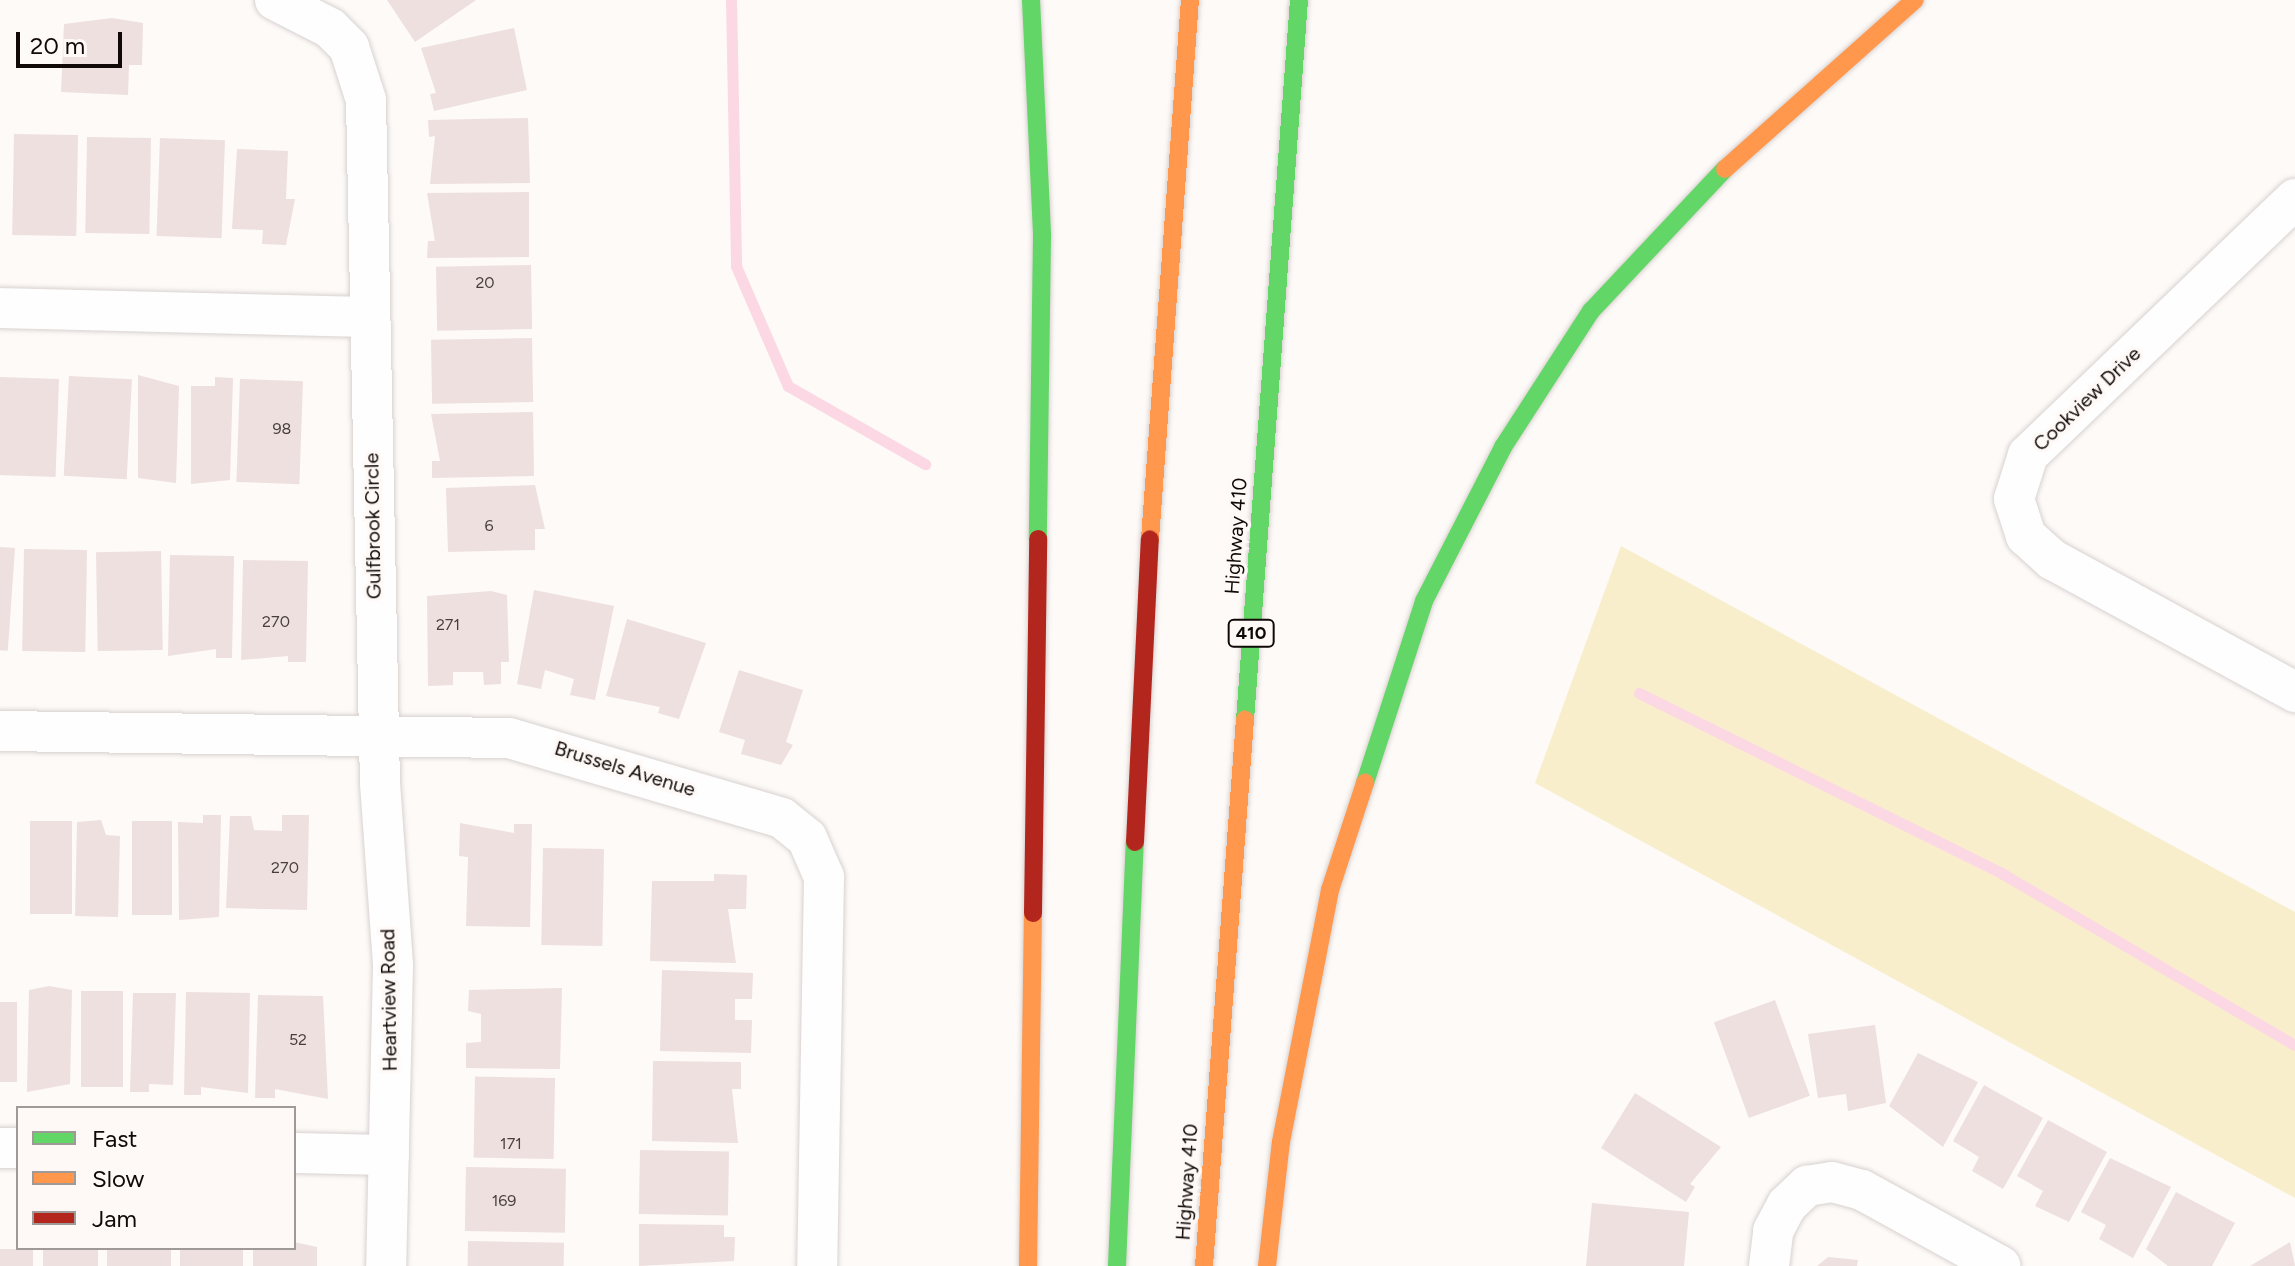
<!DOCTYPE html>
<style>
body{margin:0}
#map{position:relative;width:2295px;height:1266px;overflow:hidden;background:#fdfaf8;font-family:Figtree,sans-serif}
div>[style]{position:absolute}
.green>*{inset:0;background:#f9eecc}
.stream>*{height:11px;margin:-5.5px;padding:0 5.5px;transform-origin:5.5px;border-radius:5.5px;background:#fbd8e3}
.building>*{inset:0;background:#eee0de;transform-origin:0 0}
.roads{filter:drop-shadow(0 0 2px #d8d2cf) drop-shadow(0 0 2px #d8d2cf)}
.street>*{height:40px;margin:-20px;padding:0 20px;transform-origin:20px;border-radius:20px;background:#fffefe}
.fast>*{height:18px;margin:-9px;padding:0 9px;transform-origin:9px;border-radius:9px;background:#63d668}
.slow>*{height:18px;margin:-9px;padding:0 9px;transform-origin:9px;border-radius:9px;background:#ff974d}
.jam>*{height:18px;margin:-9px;padding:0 9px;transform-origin:9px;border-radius:9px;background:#b3261e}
span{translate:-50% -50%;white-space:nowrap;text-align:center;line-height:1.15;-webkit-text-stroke:7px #fef9f7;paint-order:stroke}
.number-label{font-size:16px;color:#483f3d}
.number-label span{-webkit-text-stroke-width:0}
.shield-label span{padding:2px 6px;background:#fef9f7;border:2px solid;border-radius:6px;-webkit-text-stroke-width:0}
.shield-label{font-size:18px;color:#100907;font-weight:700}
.street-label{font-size:20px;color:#100907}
.legend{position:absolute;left:16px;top:1106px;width:280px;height:144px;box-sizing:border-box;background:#fef9f7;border:2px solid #9f9997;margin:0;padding:10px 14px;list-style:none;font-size:24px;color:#100907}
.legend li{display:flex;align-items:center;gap:16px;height:40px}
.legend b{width:40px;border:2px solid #9f9997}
.scale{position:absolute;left:16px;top:32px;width:106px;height:36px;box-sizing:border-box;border:4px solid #100907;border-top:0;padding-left:10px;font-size:24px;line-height:28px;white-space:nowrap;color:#100907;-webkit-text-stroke:6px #fef9f7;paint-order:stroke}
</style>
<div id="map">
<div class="green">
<div style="clip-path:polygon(1621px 546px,2295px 912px,2295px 1198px,1535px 783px)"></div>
</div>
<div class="stream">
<div style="left:731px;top:0;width:266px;rotate:88.9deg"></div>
<div style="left:736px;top:266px;width:131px;rotate:66.6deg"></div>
<div style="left:788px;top:386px;width:158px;rotate:29.7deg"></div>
<div style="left:1639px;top:693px;width:407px;rotate:26.4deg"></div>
<div style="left:2003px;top:874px;width:338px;rotate:30.4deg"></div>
</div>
<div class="building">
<div style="clip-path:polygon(387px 0,476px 0,415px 42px)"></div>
<div style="clip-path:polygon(112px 18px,143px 23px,142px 65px,129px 65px,128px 95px,61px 92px,64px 24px)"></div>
<div style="clip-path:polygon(514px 28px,527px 90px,434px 111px,430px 94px,436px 93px,421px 48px)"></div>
<div style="clip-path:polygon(528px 118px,530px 183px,430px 184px,435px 136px,429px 137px,428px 120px)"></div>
<div style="left:14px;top:134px;width:64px;height:101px;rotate:1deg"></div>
<div style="left:87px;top:137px;width:64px;height:96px;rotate:1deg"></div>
<div style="left:160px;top:138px;width:65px;height:98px;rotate:2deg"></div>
<div style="clip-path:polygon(237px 149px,288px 151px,286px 199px,295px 199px,286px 245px,262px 244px,263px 230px,232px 229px)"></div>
<div style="clip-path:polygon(529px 192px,529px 257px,427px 258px,428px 241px,435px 241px,427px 193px)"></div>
<div style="left:531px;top:265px;width:64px;height:95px;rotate:89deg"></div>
<div style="left:532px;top:338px;width:64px;height:101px;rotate:89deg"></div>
<div style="clip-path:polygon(138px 375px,179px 386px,176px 483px,138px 478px)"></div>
<div style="left:69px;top:376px;width:63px;height:100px;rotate:3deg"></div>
<div style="left:0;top:377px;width:59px;height:98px;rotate:2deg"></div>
<div style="clip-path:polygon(215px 377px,233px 378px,230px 480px,191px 484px,191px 386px,215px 386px)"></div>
<div style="left:240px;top:379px;width:63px;height:103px;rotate:2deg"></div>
<div style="clip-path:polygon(533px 412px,534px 476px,432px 478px,432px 461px,440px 461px,431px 414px)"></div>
<div style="clip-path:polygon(535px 485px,545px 529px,535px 529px,535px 550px,448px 552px,446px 488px)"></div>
<div style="left:0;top:547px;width:15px;height:103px;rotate:4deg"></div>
<div style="left:24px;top:549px;width:63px;height:102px;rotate:1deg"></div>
<div style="left:161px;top:551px;width:99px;height:65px;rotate:89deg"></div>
<div style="clip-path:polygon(170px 555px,234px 556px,232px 658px,216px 658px,216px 649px,168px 656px)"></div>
<div style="clip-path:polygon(243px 560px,308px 561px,306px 662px,288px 662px,288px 656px,241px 660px)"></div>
<div style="clip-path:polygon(534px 590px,614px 606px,595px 700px,570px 695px,574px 679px,545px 670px,541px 689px,517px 684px)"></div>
<div style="clip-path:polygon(491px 591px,507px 595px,509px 662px,501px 662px,501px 684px,484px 685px,483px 672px,453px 672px,453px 685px,428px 686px,427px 596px)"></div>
<div style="clip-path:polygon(627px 619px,706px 643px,679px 719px,658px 713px,660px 707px,606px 696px)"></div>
<div style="clip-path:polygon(739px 670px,803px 690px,786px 742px,793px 745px,781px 765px,741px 754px,745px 740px,719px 732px)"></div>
<div style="clip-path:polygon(203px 815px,221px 815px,219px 917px,179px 920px,178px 822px,203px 823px)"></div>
<div style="clip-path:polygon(282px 815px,309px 815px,307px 910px,226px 908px,230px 816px,251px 816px,254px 830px,282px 831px)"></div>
<div style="left:30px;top:821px;width:42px;height:93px"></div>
<div style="left:132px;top:821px;width:40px;height:94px"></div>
<div style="clip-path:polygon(77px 822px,101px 820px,106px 835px,120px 836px,118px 917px,75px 916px)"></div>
<div style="clip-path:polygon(460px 823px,514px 833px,514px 824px,532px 824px,530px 927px,466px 926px,468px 857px,459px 856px)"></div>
<div style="left:604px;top:849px;width:97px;height:61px;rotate:91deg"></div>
<div style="clip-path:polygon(714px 874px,747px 875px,746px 909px,728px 909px,736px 963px,650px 961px,652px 881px,714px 881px)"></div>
<div style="clip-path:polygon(662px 970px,753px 973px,752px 999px,735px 999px,735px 1020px,752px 1020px,751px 1053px,660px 1051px)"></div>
<div style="clip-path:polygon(49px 986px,72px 990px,70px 1084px,27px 1092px,29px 990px)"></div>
<div style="clip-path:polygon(562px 988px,560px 1069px,466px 1068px,466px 1043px,481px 1042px,481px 1014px,468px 1011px,469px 990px)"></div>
<div style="left:81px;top:991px;width:42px;height:96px"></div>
<div style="clip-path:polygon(186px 992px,250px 993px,248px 1093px,201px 1087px,201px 1095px,184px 1095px)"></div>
<div style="clip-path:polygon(133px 993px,176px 993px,173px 1085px,149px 1084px,149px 1092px,130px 1092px)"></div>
<div style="clip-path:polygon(258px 995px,323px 996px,328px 1099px,275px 1089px,275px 1098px,255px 1098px)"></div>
<div style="left:1775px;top:1000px;width:102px;height:65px;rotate:70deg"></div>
<div style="left:0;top:1002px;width:17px;height:80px"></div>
<div style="clip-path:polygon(1875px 1025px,1886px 1103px,1848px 1111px,1846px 1094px,1818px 1098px,1808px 1034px)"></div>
<div style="clip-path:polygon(1918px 1053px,1978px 1082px,1943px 1147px,1889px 1106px)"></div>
<div style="clip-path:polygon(653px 1061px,741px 1062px,741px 1089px,732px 1089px,738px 1143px,652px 1141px)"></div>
<div style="left:555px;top:1078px;width:81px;height:80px;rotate:91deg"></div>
<div style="clip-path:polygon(1984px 1085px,2043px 1118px,2003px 1189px,1972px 1171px,1979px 1157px,1953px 1141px)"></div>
<div style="clip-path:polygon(1635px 1093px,1721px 1147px,1690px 1184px,1695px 1187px,1686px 1202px,1601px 1148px)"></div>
<div style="clip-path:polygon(2048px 1120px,2107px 1152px,2069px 1222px,2035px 1206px,2043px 1191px,2017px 1176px)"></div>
<div style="left:640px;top:1150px;width:89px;height:64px;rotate:1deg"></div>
<div style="clip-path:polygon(2110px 1158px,2171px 1187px,2133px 1258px,2099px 1239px,2106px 1225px,2081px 1212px)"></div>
<div style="left:466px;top:1167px;width:100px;height:64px;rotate:1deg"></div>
<div style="clip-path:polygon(2176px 1192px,2235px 1223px,2212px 1266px,2168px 1266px,2146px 1249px)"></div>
<div style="clip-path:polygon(1592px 1203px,1689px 1212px,1684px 1266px,1586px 1266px)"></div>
<div style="clip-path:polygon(639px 1224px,724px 1225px,724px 1237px,735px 1237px,734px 1261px,639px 1266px)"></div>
<div style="left:468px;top:1241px;width:96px;height:25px;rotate:1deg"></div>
<div style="clip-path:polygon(294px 1242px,317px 1247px,317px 1266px,253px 1266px,253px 1248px,294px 1248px)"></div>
<div style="clip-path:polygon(2290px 1242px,2295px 1266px,2250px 1266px)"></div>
<div style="left:43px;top:1248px;width:55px;height:18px"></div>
<div style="left:107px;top:1248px;width:64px;height:18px"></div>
<div style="left:180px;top:1248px;width:63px;height:18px"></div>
<div style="left:0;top:1249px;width:33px;height:17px"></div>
<div style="clip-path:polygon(1828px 1257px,1858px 1260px,1857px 1266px,1817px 1266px)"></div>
</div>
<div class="roads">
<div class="street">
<div style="left:275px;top:0;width:62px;rotate:27deg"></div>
<div style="left:330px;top:28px;width:27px;rotate:45deg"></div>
<div style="left:349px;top:47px;width:56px;rotate:72.2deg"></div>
<div style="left:366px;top:100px;width:683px;rotate:88.83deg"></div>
<div style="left:380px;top:783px;width:183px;rotate:85.9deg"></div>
<div style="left:393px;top:966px;width:300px;rotate:91.3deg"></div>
<div style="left:2295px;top:199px;width:370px;rotate:136.2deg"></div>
<div style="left:2028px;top:455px;width:46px;rotate:107.7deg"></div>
<div style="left:2014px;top:499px;width:39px;rotate:72deg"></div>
<div style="left:2026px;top:536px;width:36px;rotate:42deg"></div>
<div style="left:2053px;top:560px;width:276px;rotate:28.6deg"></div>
<div style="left:0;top:308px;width:367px;rotate:1.4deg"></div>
<div style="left:0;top:731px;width:509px;rotate:0.79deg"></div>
<div style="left:509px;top:738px;width:284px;rotate:16.3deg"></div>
<div style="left:782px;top:818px;width:32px;rotate:39deg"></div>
<div style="left:807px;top:838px;width:43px;rotate:66.4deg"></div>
<div style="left:824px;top:877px;width:389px;rotate:91deg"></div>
<div style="left:0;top:1148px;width:18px"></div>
<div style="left:294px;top:1153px;width:95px;rotate:1.2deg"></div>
<div style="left:1769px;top:1266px;width:35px;rotate:-83deg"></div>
<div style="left:1773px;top:1231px;width:30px;rotate:-62deg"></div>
<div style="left:1787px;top:1205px;width:28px;rotate:-44deg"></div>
<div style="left:1807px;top:1186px;width:25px;rotate:-9deg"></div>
<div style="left:1832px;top:1182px;width:31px;rotate:15deg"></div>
<div style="left:1862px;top:1190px;width:158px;rotate:28.8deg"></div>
</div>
<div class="fast">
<div style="left:1031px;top:0;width:237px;rotate:87.3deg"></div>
<div style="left:1042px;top:237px;width:302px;rotate:90.8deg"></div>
<div style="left:1245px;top:720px;width:722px;rotate:-85.71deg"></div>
<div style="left:1365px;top:783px;width:191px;rotate:-72deg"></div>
<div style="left:1424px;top:601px;width:173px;rotate:-62.8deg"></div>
<div style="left:1503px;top:447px;width:162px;rotate:-57.1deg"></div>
<div style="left:1591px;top:311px;width:195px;rotate:-46.7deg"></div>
<div style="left:1117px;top:1266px;width:424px;rotate:-87.6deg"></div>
</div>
<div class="slow">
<div style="left:1725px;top:169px;width:254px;rotate:-41.7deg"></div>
<div style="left:1150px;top:539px;width:540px;rotate:-85.76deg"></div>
<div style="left:1028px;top:1266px;width:353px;rotate:-89.2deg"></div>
<div style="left:1204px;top:1266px;width:548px;rotate:-85.71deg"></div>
<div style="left:1267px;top:1266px;width:125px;rotate:-83.6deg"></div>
<div style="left:1281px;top:1142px;width:257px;rotate:-79deg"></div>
<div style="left:1330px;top:890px;width:113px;rotate:-71.9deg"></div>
</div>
<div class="jam">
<div style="left:1135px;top:842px;width:303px;rotate:-87.2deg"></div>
<div style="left:1033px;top:913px;width:374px;rotate:-89.2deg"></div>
</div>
</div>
<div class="number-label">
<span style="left:485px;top:283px">20</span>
<span style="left:282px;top:429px">98</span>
<span style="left:489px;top:526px">6</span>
<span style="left:276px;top:622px">270</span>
<span style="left:448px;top:625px">271</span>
<span style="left:285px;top:868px">270</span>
<span style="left:298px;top:1040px">52</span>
<span style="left:511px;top:1144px">171</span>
<span style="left:504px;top:1201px">169</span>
</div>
<div class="shield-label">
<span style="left:1251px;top:633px">410</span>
</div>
<div class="street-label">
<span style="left:2087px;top:399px;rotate:-44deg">Cookview Drive</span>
<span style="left:373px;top:526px;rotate:-91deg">Gulfbrook Circle</span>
<span style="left:1236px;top:536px;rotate:-86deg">Highway 410</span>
<span style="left:625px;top:769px;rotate:17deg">Brussels Avenue</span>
<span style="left:389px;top:1000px;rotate:-91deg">Heartview Road</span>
<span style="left:1187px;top:1182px;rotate:-86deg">Highway 410</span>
</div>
<ul class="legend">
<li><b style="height:10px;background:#63d668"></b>Fast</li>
<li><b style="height:10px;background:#ff974d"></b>Slow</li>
<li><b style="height:10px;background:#b3261e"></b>Jam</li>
</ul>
<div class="scale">20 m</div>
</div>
